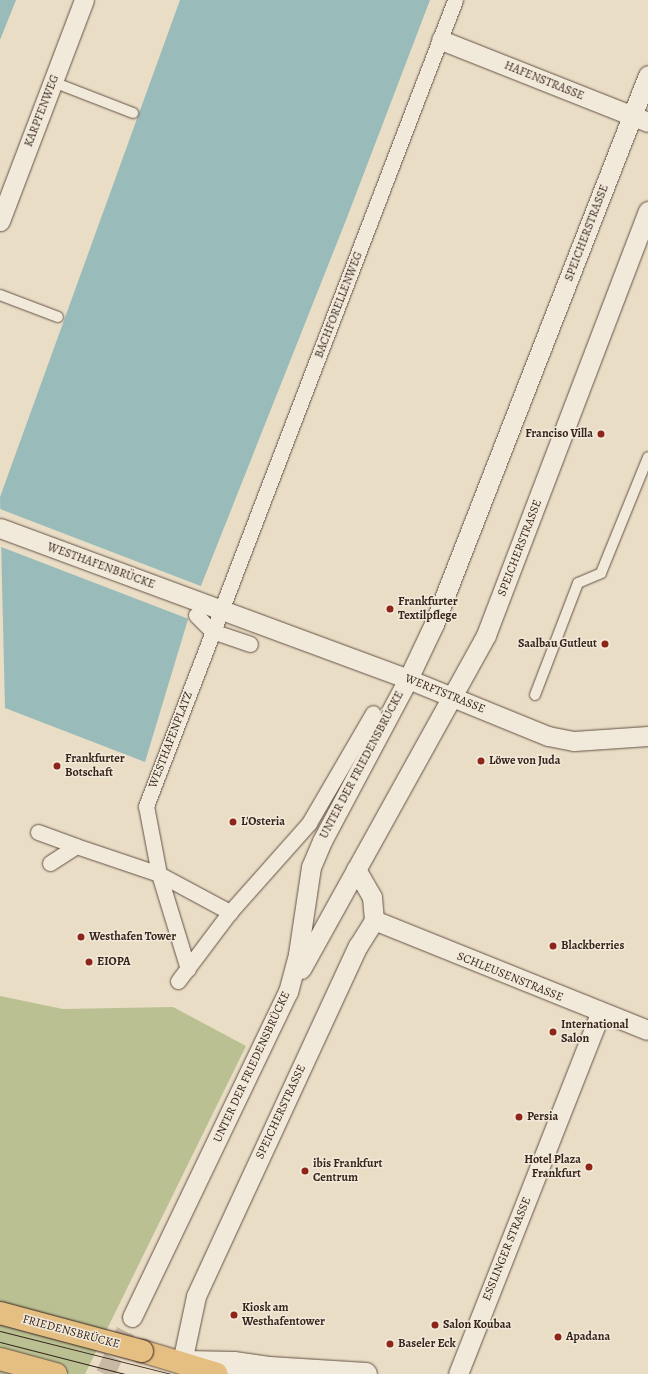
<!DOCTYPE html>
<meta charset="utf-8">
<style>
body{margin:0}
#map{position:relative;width:648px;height:1374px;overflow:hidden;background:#eaddc5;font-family:Alegreya,serif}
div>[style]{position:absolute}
.green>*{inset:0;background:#bac092}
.water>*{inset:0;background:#99bbba}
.pier>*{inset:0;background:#eaddc5;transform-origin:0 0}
.minor-tunnel>*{height:19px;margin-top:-9.5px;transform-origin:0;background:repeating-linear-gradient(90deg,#c6b8a3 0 19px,transparent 0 29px)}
.roads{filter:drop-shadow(0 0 1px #645246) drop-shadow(0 0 1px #645246)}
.service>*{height:10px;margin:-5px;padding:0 5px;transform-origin:5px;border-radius:5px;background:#f1e9d9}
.pedestrian>*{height:15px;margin:-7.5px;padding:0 7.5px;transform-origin:7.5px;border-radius:7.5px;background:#f1e9d9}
.minor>*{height:19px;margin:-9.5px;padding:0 9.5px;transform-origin:9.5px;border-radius:9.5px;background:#f1e9d9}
.secondary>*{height:22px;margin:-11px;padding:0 11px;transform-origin:11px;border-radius:11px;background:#f1e9d9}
.primary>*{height:22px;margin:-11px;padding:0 11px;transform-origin:11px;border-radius:11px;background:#e5be82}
.tram>*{height:1px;margin:-0.5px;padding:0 0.5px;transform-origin:0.5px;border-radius:0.5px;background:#37241c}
.bridges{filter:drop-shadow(0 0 1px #37241c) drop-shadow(0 0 1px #37241c)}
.primary-bridge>*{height:22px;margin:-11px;padding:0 11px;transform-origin:11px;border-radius:11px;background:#e5be82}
.dots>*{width:11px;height:11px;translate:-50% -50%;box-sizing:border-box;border:2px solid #f1e9d9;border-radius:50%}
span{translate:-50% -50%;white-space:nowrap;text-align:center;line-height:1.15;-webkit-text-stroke:3px #f1e9d9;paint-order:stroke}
.street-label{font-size:12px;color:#37241c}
.poi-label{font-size:12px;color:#37241c;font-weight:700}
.right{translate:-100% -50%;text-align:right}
.left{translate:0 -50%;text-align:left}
</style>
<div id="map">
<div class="green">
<div style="clip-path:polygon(0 996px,63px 1009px,173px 1007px,246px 1046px,85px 1374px,0 1374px)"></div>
</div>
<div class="water">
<div style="clip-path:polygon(0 0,16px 0,0 40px)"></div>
<div style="clip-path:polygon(180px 0,430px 0,348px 215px,189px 616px,145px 762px,5px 708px,0 497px)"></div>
</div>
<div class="pier">
<div style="left:0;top:509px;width:217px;height:35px;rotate:21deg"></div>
</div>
<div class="minor-tunnel">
<div style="left:105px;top:1374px;width:63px;rotate:-64.7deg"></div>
</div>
<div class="roads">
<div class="service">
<div style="left:53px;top:82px;width:86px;rotate:21.2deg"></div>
<div style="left:0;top:295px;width:62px;rotate:20.8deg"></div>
<div style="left:535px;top:695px;width:120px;rotate:-69deg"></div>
<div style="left:578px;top:583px;width:25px;rotate:-23deg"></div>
<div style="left:601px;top:573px;width:125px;rotate:-67.9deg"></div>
</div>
<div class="pedestrian">
<div style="left:196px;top:615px;width:23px;rotate:45deg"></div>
<div style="left:212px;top:631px;width:40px;rotate:18.9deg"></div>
<div style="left:38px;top:832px;width:40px;rotate:20.2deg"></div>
<div style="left:50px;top:863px;width:31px;rotate:-33deg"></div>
<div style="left:76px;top:846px;width:88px;rotate:18.6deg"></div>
<div style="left:159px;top:874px;width:81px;rotate:28.2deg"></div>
<div style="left:188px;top:969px;width:99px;rotate:-107deg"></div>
<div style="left:159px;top:874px;width:69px;rotate:-100.8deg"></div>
<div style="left:146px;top:806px;width:863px;rotate:-69.02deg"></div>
<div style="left:178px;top:981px;width:86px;rotate:-53deg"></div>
<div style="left:230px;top:912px;width:119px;rotate:-48.4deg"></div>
<div style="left:309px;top:823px;width:127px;rotate:-59.8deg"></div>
</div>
<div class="minor">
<div style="left:441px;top:40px;width:223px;rotate:21.6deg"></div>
<div style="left:0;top:221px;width:236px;rotate:-69.2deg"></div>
<div style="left:0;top:528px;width:435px;rotate:20.3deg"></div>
<div style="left:408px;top:679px;width:151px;rotate:22.2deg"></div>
<div style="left:548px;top:736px;width:26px;rotate:11deg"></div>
<div style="left:574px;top:741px;width:74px;rotate:-3.9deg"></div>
<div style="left:374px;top:920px;width:295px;rotate:21.9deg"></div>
<div style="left:301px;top:969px;width:382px;rotate:-61deg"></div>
<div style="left:486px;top:635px;width:454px;rotate:-69.1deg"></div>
<div style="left:132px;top:1317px;width:361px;rotate:-64.4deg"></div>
<div style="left:288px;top:992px;width:39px;rotate:-75deg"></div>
<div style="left:298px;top:954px;width:88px;rotate:-81.5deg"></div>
<div style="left:311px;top:867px;width:28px;rotate:-67deg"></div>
<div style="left:322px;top:841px;width:183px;rotate:-62deg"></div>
<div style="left:408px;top:679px;width:61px;rotate:-64.7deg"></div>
<div style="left:434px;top:624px;width:589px;rotate:-68.7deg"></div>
<div style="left:182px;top:1362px;width:67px;rotate:-78deg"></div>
<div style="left:196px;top:1296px;width:386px;rotate:-65.2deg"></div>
<div style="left:358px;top:946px;width:31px;rotate:-58deg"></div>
<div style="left:374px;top:920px;width:23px;rotate:-95deg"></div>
<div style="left:372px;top:897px;width:32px;rotate:-120deg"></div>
<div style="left:458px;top:1374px;width:388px;rotate:-68.5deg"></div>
</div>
<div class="secondary">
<div style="left:186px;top:1362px;width:48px;rotate:1.2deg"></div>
<div style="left:234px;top:1363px;width:35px;rotate:8deg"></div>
<div style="left:269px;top:1368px;width:97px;rotate:3.5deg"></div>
</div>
<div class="primary">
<div style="left:142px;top:1351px;width:78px;rotate:17deg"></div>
<div style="left:0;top:1359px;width:58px;rotate:15deg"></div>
</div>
</div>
<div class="tram">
<div style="left:0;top:1331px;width:176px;rotate:14.1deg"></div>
<div style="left:0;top:1342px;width:129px;rotate:14.4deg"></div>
</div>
<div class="bridges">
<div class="primary-bridge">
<div style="left:0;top:1313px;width:147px;rotate:15deg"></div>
</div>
</div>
<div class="dots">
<div style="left:601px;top:434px;background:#8f2418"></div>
<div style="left:390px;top:609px;background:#8f2418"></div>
<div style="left:605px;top:644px;background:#8f2418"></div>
<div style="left:481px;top:761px;background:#8f2418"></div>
<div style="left:57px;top:766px;background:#8f2418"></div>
<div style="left:233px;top:822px;background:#8f2418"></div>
<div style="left:81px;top:937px;background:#8f2418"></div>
<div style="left:553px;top:946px;background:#8f2418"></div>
<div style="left:89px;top:962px;background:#8f2418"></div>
<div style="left:553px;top:1032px;background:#8f2418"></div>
<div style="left:519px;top:1117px;background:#8f2418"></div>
<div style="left:589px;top:1167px;background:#8f2418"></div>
<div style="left:305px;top:1171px;background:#8f2418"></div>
<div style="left:234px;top:1315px;background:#8f2418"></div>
<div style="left:435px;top:1325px;background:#8f2418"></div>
<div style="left:558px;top:1337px;background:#8f2418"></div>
<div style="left:390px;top:1344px;background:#8f2418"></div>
</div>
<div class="street-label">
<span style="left:544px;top:81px;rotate:22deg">HAFENSTRASSE</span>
<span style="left:42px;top:111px;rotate:-69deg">KARPFENWEG</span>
<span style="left:587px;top:233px;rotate:-69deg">SPEICHERSTRASSE</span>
<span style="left:339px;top:305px;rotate:-69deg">BACHFORELLENWEG</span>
<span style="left:520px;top:548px;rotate:-69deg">SPEICHERSTRASSE</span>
<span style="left:101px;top:566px;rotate:20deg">WESTHAFENBRÜCKE</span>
<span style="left:445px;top:694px;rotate:22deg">WERFTSTRASSE</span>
<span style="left:171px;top:740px;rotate:-69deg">WESTHAFENPLATZ</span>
<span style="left:362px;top:765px;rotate:-62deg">UNTER DER FRIEDENSBRÜCKE</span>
<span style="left:510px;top:977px;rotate:22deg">SCHLEUSENSTRASSE</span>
<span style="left:252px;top:1067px;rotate:-65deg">UNTER DER FRIEDENSBRÜCKE</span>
<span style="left:281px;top:1112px;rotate:-65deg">SPEICHERSTRASSE</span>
<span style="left:507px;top:1249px;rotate:-68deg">ESSLINGER STRASSE</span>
<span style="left:71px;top:1332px;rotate:15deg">FRIEDENSBRÜCKE</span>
</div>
<div class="poi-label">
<span class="right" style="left:593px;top:434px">Franciso Villa</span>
<span class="left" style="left:398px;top:609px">Frankfurter<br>Textilpflege</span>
<span class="right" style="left:597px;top:644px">Saalbau Gutleut</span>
<span class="left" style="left:65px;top:766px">Frankfurter<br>Botschaft</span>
<span class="left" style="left:489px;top:761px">Löwe von Juda</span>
<span class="left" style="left:241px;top:822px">L'Osteria</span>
<span class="left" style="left:89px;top:937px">Westhafen Tower</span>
<span class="left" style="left:561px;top:946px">Blackberries</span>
<span class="left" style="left:97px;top:962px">EIOPA</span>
<span class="left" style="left:561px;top:1032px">International<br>Salon</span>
<span class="left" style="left:527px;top:1117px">Persia</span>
<span class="right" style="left:581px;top:1167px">Hotel Plaza<br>Frankfurt</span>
<span class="left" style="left:313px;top:1171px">ibis Frankfurt<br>Centrum</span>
<span class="left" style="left:242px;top:1315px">Kiosk am<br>Westhafentower</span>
<span class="left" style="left:443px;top:1325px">Salon Koubaa</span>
<span class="left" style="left:566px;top:1337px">Apadana</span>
<span class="left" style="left:398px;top:1344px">Baseler Eck</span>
</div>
</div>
